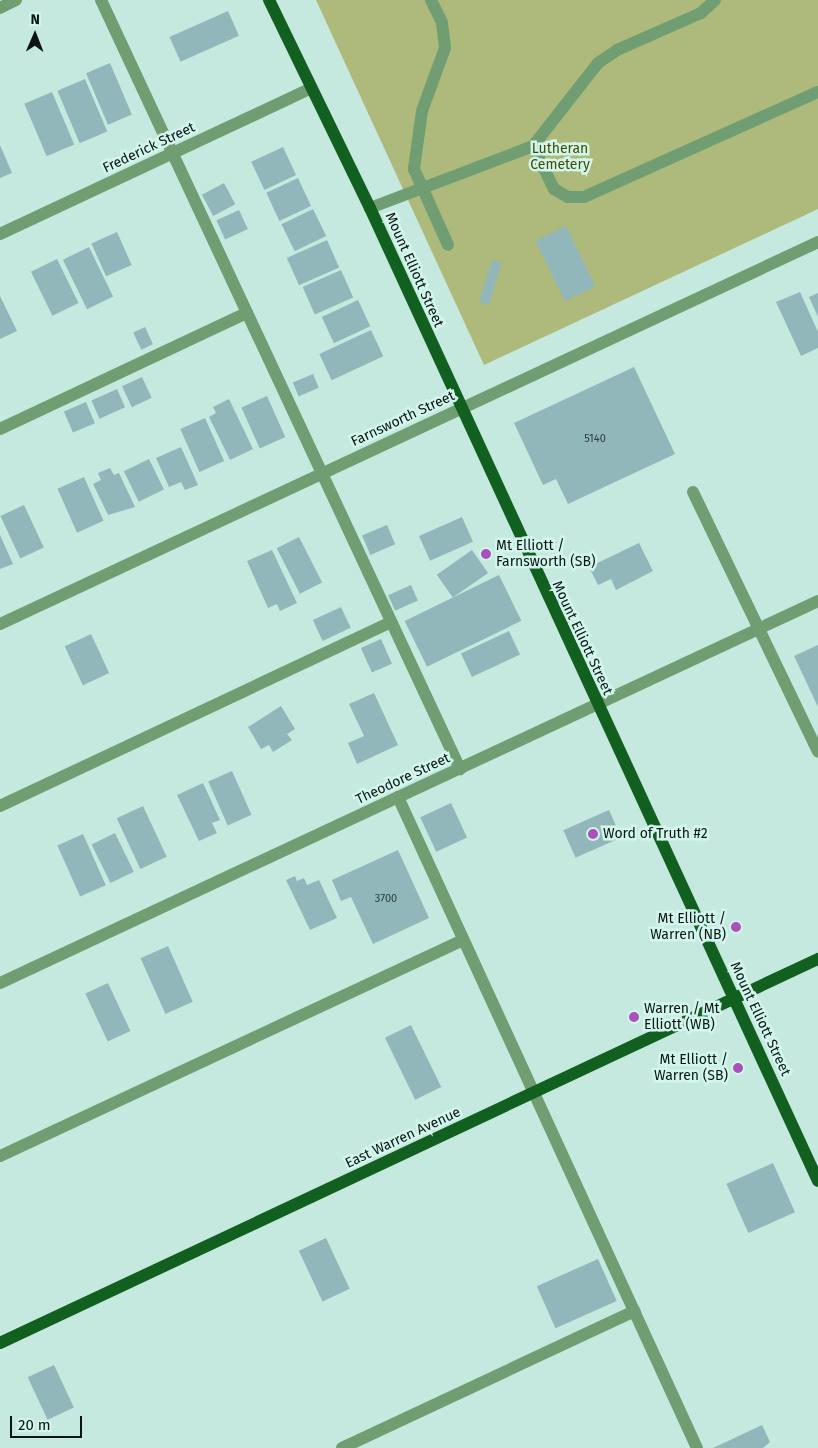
<!DOCTYPE html>
<style>
body{margin:0}
#map{position:relative;width:818px;height:1448px;overflow:hidden;background:#c5e9de;font-family:"Fira Sans",sans-serif}
div>[style]{position:absolute}
.green>*{inset:0;background:#aeb97c}
.building>*{inset:0;background:#92b7bb;transform-origin:0 0}
.minor>*{height:12px;margin:-6px;padding:0 6px;transform-origin:6px;border-radius:6px;background:#709e72}
.major>*{height:12px;margin:-6px;padding:0 6px;transform-origin:6px;border-radius:6px;background:#116020}
.dots>*{width:14px;height:14px;translate:-50% -50%;box-sizing:border-box;border:2px solid #d2f6eb;border-radius:50%}
span{translate:-50% -50%;white-space:nowrap;text-align:center;line-height:1.15;-webkit-text-stroke:5px #d2f6eb;paint-order:stroke}
.number-label{font-size:11px;color:#2a3e3c}
.number-label span{-webkit-text-stroke-width:0}
.street-label{font-size:14px;color:#081512}
.park-label{font-size:14px;color:#434b00}
.poi-label{font-size:14px;color:#081512}
.left{translate:0 -50%;text-align:left}
.right{translate:-100% -50%;text-align:right}
.north{position:absolute;left:10px;top:10px;width:50px;height:50px;-webkit-text-stroke:4px #d2f6eb;paint-order:stroke;rotate:1deg;font-size:14px;font-weight:700;line-height:20px;text-align:center;color:#081512}
.north::after{content:'';display:block;margin:auto;width:18px;height:22px;background:#081512;clip-path:polygon(50% 0,100% 100%,50% 72%,0 100%)}
.scale{position:absolute;left:10px;top:1416px;width:72px;height:22px;box-sizing:border-box;border:2px solid #081512;border-top:0;padding-left:6px;font-size:15px;line-height:18px;white-space:nowrap;color:#081512;-webkit-text-stroke:4px #d2f6eb;paint-order:stroke}
</style>
<div id="map">
<div class="green">
<div style="clip-path:polygon(316px 0,818px 0,818px 209px,484px 365px)"></div>
</div>
<div class="building">
<div style="left:228px;top:11px;width:27px;height:64px;rotate:66deg"></div>
<div style="left:110px;top:63px;width:56px;height:26px;rotate:67deg"></div>
<div style="left:85px;top:79px;width:57px;height:30px;rotate:67deg"></div>
<div style="left:52px;top:92px;width:57px;height:30px;rotate:67deg"></div>
<div style="clip-path:polygon(0 145px,12px 173px,0 178px)"></div>
<div style="left:283px;top:147px;width:31px;height:35px;rotate:65deg"></div>
<div style="left:298px;top:178px;width:31px;height:35px;rotate:65deg"></div>
<div style="left:224px;top:183px;width:24px;height:25px;rotate:62deg"></div>
<div style="left:313px;top:209px;width:30px;height:35px;rotate:64deg"></div>
<div style="left:239px;top:210px;width:21px;height:25px;rotate:65deg"></div>
<div style="left:566px;top:226px;width:67px;height:34px;rotate:64deg"></div>
<div style="left:117px;top:232px;width:36px;height:28px;rotate:66deg"></div>
<div style="left:327px;top:240px;width:30px;height:44px;rotate:66deg"></div>
<div style="left:89px;top:247px;width:55px;height:29px;rotate:64deg"></div>
<div style="left:57px;top:259px;width:49px;height:29px;rotate:64deg"></div>
<div style="left:492px;top:260px;width:10px;height:44px;rotate:17deg"></div>
<div style="left:341px;top:270px;width:30px;height:42px;rotate:66deg"></div>
<div style="clip-path:polygon(800px 292px,818px 332px,818px 348px,801px 356px,776px 302px)"></div>
<div style="clip-path:polygon(818px 293px,818px 317px,809px 297px)"></div>
<div style="clip-path:polygon(0 296px,17px 331px,0 339px)"></div>
<div style="left:358px;top:300px;width:29px;height:40px;rotate:65deg"></div>
<div style="left:145px;top:327px;width:19px;height:13px;rotate:65deg"></div>
<div style="left:371px;top:330px;width:29px;height:57px;rotate:65deg"></div>
<div style="clip-path:polygon(634px 367px,675px 454px,568px 504px,556px 479px,543px 485px,514px 423px)"></div>
<div style="left:313px;top:374px;width:15px;height:22px;rotate:67deg"></div>
<div style="left:142px;top:377px;width:23px;height:22px;rotate:65deg"></div>
<div style="left:117px;top:389px;width:20px;height:28px;rotate:66deg"></div>
<div style="left:267px;top:396px;width:45px;height:28px;rotate:66deg"></div>
<div style="clip-path:polygon(229px 399px,253px 449px,230px 460px,209px 417px,216px 413px,213px 407px)"></div>
<div style="left:86px;top:402px;width:23px;height:24px;rotate:67deg"></div>
<div style="left:205px;top:418px;width:47px;height:27px;rotate:66deg"></div>
<div style="clip-path:polygon(181px 447px,198px 485px,185px 490px,181px 482px,169px 487px,156px 458px)"></div>
<div style="left:149px;top:459px;width:34px;height:28px;rotate:64deg"></div>
<div style="clip-path:polygon(110px 468px,114px 475px,119px 473px,135px 507px,108px 515px,93px 484px,101px 480px,98px 473px)"></div>
<div style="left:84px;top:477px;width:48px;height:29px;rotate:66deg"></div>
<div style="left:24px;top:505px;width:47px;height:26px;rotate:65deg"></div>
<div style="left:462px;top:517px;width:27px;height:47px;rotate:66deg"></div>
<div style="left:387px;top:525px;width:21px;height:27px;rotate:67deg"></div>
<div style="clip-path:polygon(0 535px,13px 564px,0 569px)"></div>
<div style="left:299px;top:537px;width:51px;height:25px;rotate:63deg"></div>
<div style="clip-path:polygon(639px 543px,653px 571px,616px 590px,611px 579px,598px 585px,589px 567px)"></div>
<div style="clip-path:polygon(272px 550px,297px 603px,280px 611px,277px 604px,268px 608px,247px 561px)"></div>
<div style="left:472px;top:550px;width:28px;height:43px;rotate:55deg"></div>
<div style="left:499px;top:575px;width:51px;height:105px;rotate:64deg"></div>
<div style="left:411px;top:585px;width:17px;height:25px;rotate:66deg"></div>
<div style="left:341px;top:607px;width:23px;height:31px;rotate:65deg"></div>
<div style="left:509px;top:631px;width:26px;height:53px;rotate:65deg"></div>
<div style="left:91px;top:634px;width:43px;height:29px;rotate:65deg"></div>
<div style="left:381px;top:639px;width:27px;height:22px;rotate:66deg"></div>
<div style="clip-path:polygon(818px 645px,818px 707px,794px 656px)"></div>
<div style="clip-path:polygon(374px 693px,398px 745px,357px 764px,348px 743px,364px 736px,349px 704px)"></div>
<div style="clip-path:polygon(281px 706px,295px 729px,287px 734px,292px 740px,273px 752px,269px 745px,261px 749px,248px 727px)"></div>
<div style="left:232px;top:771px;width:48px;height:26px;rotate:66deg"></div>
<div style="clip-path:polygon(203px 783px,220px 820px,212px 823px,217px 833px,199px 841px,177px 795px)"></div>
<div style="left:451px;top:803px;width:38px;height:34px;rotate:65deg"></div>
<div style="left:143px;top:806px;width:56px;height:29px;rotate:65deg"></div>
<div style="left:609px;top:810px;width:30px;height:50px;rotate:66deg"></div>
<div style="left:115px;top:833px;width:43px;height:26px;rotate:64deg"></div>
<div style="left:83px;top:834px;width:56px;height:28px;rotate:66deg"></div>
<div style="clip-path:polygon(398px 850px,429px 918px,373px 944px,351px 897px,341px 901px,332px 880px)"></div>
<div style="clip-path:polygon(295px 876px,297px 881px,304px 878px,307px 885px,319px 880px,337px 918px,310px 930px,286px 880px)"></div>
<div style="left:168px;top:946px;width:61px;height:30px;rotate:66deg"></div>
<div style="left:108px;top:983px;width:53px;height:25px;rotate:65deg"></div>
<div style="left:411px;top:1025px;width:69px;height:29px;rotate:64deg"></div>
<div style="left:773px;top:1163px;width:54px;height:51px;rotate:66deg"></div>
<div style="left:326px;top:1238px;width:56px;height:30px;rotate:65deg"></div>
<div style="left:598px;top:1259px;width:46px;height:67px;rotate:66deg"></div>
<div style="left:54px;top:1365px;width:47px;height:29px;rotate:65deg"></div>
<div style="clip-path:polygon(762px 1425px,770px 1442px,763px 1448px,713px 1448px)"></div>
</div>
<div class="minor">
<div style="left:101px;top:0;width:849px;rotate:64.97deg"></div>
<div style="left:431px;top:0;width:25px;rotate:64deg"></div>
<div style="left:442px;top:23px;width:25px;rotate:83deg"></div>
<div style="left:445px;top:48px;width:67px;rotate:110.1deg"></div>
<div style="left:422px;top:111px;width:59px;rotate:97.9deg"></div>
<div style="left:414px;top:169px;width:83px;rotate:65.9deg"></div>
<div style="left:0;top:8px;width:18px;rotate:-27deg"></div>
<div style="left:533px;top:146px;width:48px;rotate:64deg"></div>
<div style="left:554px;top:189px;width:16px;rotate:30deg"></div>
<div style="left:568px;top:197px;width:16px"></div>
<div style="left:584px;top:197px;width:256px;rotate:-24.2deg"></div>
<div style="left:370px;top:208px;width:174px;rotate:-20.8deg"></div>
<div style="left:533px;top:146px;width:105px;rotate:-51.9deg"></div>
<div style="left:598px;top:63px;width:23px;rotate:-34deg"></div>
<div style="left:617px;top:50px;width:92px;rotate:-23.8deg"></div>
<div style="left:701px;top:13px;width:19px;rotate:-43deg"></div>
<div style="left:0;top:234px;width:342px;rotate:-25.1deg"></div>
<div style="left:0;top:429px;width:273px;rotate:-25.2deg"></div>
<div style="left:693px;top:492px;width:288px;rotate:64.3deg"></div>
<div style="left:0;top:624px;width:903px;rotate:-25.03deg"></div>
<div style="left:398px;top:797px;width:716px;rotate:65.33deg"></div>
<div style="left:0;top:806px;width:432px;rotate:-25.2deg"></div>
<div style="left:0;top:983px;width:903px;rotate:-25.03deg"></div>
<div style="left:0;top:1156px;width:511px;rotate:-25.01deg"></div>
<div style="left:342px;top:1448px;width:323px;rotate:-25.1deg"></div>
</div>
<div class="major">
<div style="left:269px;top:0;width:231px;rotate:64.1deg"></div>
<div style="left:370px;top:208px;width:1071px;rotate:65.28deg"></div>
<div style="left:0;top:1343px;width:904px;rotate:-25.15deg"></div>
</div>
<div class="dots">
<div style="left:486px;top:554px;background:#a950bc"></div>
<div style="left:593px;top:834px;background:#a950bc"></div>
<div style="left:736px;top:927px;background:#a950bc"></div>
<div style="left:634px;top:1017px;background:#a950bc"></div>
<div style="left:738px;top:1068px;background:#a950bc"></div>
</div>
<div class="number-label">
<span style="left:595px;top:439px">5140</span>
<span style="left:386px;top:899px">3700</span>
</div>
<div class="street-label">
<span style="left:149px;top:148px;rotate:-25deg">Frederick Street</span>
<span style="left:414px;top:270px;rotate:66deg">Mount Elliott Street</span>
<span style="left:403px;top:419px;rotate:-25deg">Farnsworth Street</span>
<span style="left:582px;top:638px;rotate:65deg">Mount Elliott Street</span>
<span style="left:403px;top:779px;rotate:-25deg">Theodore Street</span>
<span style="left:760px;top:1019px;rotate:65deg">Mount Elliott Street</span>
<span style="left:403px;top:1138px;rotate:-25deg">East Warren Avenue</span>
</div>
<div class="park-label">
<span style="left:560px;top:157px">Lutheran<br>Cemetery</span>
</div>
<div class="poi-label">
<span class="left" style="left:496px;top:554px">Mt Elliott /<br>Farnsworth (SB)</span>
<span class="left" style="left:603px;top:834px">Word of Truth #2</span>
<span class="right" style="left:726px;top:927px">Mt Elliott /<br>Warren (NB)</span>
<span class="left" style="left:644px;top:1017px">Warren / Mt<br>Elliott (WB)</span>
<span class="right" style="left:728px;top:1068px">Mt Elliott /<br>Warren (SB)</span>
</div>
<div class="north">N</div>
<div class="scale">20 m</div>
</div>
